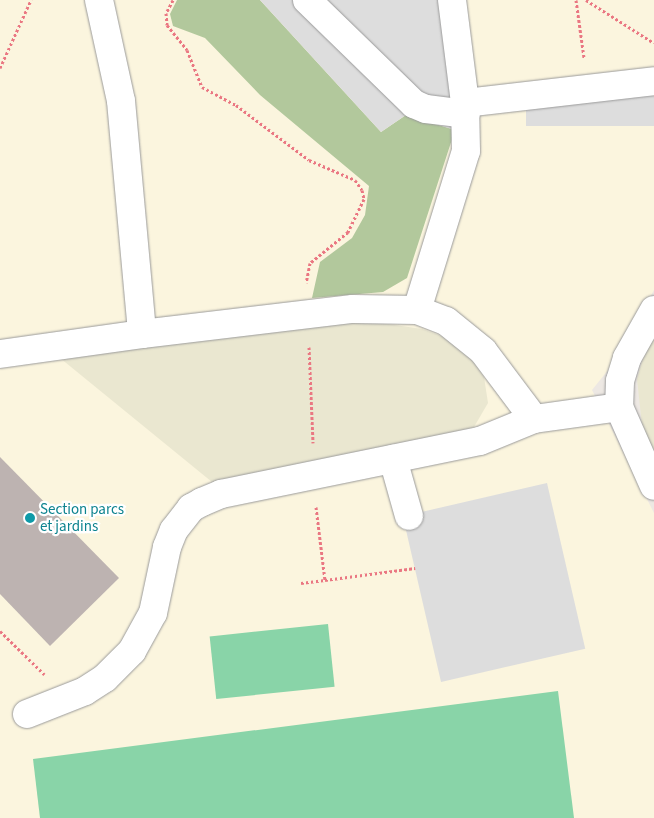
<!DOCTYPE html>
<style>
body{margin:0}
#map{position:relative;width:654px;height:818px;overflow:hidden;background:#ede8e3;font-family:"Source Sans 3",sans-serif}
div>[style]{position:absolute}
.education>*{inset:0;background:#fbf5de}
.farmland>*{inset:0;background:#eae7d0}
.forest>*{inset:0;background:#b2c89c}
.pitch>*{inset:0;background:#89d4a8;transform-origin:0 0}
.parking>*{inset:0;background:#ddd;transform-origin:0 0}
.building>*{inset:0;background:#bdb3b1}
.path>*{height:3px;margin-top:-1.5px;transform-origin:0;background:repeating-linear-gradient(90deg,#ea7782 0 2.5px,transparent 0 5px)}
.roads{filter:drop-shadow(0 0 1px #9a9a9a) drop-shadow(0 0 1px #9a9a9a)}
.minor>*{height:28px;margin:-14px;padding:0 14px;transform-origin:14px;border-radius:14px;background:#fff}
.dots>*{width:14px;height:14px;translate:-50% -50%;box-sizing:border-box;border:2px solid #fff;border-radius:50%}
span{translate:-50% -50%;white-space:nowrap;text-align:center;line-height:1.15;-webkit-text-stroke:4.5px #fff;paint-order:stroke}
.culture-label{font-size:15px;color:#0d838f}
.left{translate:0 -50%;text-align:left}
</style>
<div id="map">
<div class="education">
<div style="clip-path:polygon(0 0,654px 0,654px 290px,613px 364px,592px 390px,654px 513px,654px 818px,0 818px)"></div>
</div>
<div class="farmland">
<div style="clip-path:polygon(374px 322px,422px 329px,444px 337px,474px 360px,484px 377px,488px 403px,474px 427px,459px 433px,212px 482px,60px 358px,328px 324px)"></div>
<div style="clip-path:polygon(654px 337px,654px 459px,642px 425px,637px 379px,644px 354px)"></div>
</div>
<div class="forest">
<div style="clip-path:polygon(177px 0,260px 0,381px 132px,406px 115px,455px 130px,407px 278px,383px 292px,312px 298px,320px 262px,352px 238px,365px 215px,369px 186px,260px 95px,205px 38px,173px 26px,170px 14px)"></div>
</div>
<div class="pitch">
<div style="left:328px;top:624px;width:63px;height:119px;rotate:84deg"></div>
<div style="clip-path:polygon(558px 691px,574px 818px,40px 818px,33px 759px)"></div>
</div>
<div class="parking">
<div style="clip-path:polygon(260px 0,438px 0,455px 130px,406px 115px,381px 132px)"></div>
<div style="left:654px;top:96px;width:30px;height:128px;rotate:90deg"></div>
<div style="left:547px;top:483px;width:170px;height:148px;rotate:77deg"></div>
</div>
<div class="building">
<div style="clip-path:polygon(0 457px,119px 578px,50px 646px,0 594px)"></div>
</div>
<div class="path">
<div style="left:173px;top:0;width:15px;rotate:118deg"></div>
<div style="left:166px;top:13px;width:12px;rotate:85deg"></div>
<div style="left:167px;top:25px;width:32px;rotate:51deg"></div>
<div style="left:187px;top:50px;width:40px;rotate:68deg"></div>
<div style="left:202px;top:87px;width:38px;rotate:28deg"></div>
<div style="left:236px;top:105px;width:91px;rotate:37deg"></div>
<div style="left:309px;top:160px;width:50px;rotate:23.5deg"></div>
<div style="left:355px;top:180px;width:12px;rotate:55deg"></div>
<div style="left:362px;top:190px;width:9px;rotate:77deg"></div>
<div style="left:364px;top:199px;width:37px;rotate:116deg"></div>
<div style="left:348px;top:232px;width:49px;rotate:140.8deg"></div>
<div style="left:310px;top:263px;width:20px;rotate:101deg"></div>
<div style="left:576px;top:0;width:59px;rotate:82.1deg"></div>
<div style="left:586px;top:0;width:80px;rotate:32.3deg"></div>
<div style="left:0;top:68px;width:75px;rotate:-65.5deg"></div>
<div style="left:309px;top:347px;width:96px;rotate:87.6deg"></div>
<div style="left:316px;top:507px;width:74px;rotate:83deg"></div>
<div style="left:325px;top:580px;width:91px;rotate:-7.6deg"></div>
<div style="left:301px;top:583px;width:24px;rotate:-7deg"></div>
<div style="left:0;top:631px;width:62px;rotate:44.3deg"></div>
</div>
<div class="roads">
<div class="minor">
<div style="left:99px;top:0;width:103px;rotate:77.7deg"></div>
<div style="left:121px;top:101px;width:234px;rotate:84.8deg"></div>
<div style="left:142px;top:334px;width:212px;rotate:-6.8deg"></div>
<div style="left:353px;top:309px;width:64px;rotate:0.9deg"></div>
<div style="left:417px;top:310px;width:31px;rotate:21deg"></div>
<div style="left:446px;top:321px;width:48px;rotate:39deg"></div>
<div style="left:483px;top:351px;width:85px;rotate:53.1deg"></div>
<div style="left:534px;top:419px;width:86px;rotate:-8deg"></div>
<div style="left:307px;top:0;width:149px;rotate:44.2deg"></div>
<div style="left:414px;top:104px;width:13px;rotate:23deg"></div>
<div style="left:426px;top:109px;width:40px;rotate:7.1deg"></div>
<div style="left:452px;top:0;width:104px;rotate:82.8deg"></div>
<div style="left:465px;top:103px;width:190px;rotate:-6.6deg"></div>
<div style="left:417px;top:310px;width:166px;rotate:-72.9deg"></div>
<div style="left:466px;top:151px;width:48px;rotate:-91.2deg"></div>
<div style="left:654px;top:310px;width:55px;rotate:119.4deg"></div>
<div style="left:627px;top:358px;width:24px;rotate:107deg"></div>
<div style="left:620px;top:381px;width:26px;rotate:92deg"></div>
<div style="left:619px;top:407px;width:86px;rotate:66.1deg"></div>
<div style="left:0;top:354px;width:143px;rotate:-8deg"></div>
<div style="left:393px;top:459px;width:59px;rotate:74.3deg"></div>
<div style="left:27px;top:714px;width:62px;rotate:-21.6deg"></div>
<div style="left:85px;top:691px;width:24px;rotate:-33deg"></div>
<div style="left:105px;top:678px;width:38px;rotate:-45deg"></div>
<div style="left:132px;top:651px;width:43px;rotate:-61.1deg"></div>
<div style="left:153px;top:613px;width:67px;rotate:-78deg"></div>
<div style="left:167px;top:547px;width:18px;rotate:-68deg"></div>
<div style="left:174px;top:530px;width:28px;rotate:-52deg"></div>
<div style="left:191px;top:508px;width:13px;rotate:-29deg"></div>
<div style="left:202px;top:502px;width:21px;rotate:-23deg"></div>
<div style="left:221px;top:494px;width:264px;rotate:-11.6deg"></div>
<div style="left:480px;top:441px;width:58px;rotate:-22.2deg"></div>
</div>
</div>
<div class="dots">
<div style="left:30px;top:518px;background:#0f9aa8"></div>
</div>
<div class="culture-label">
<span class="left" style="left:40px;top:518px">Section parcs<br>et jardins</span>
</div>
</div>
